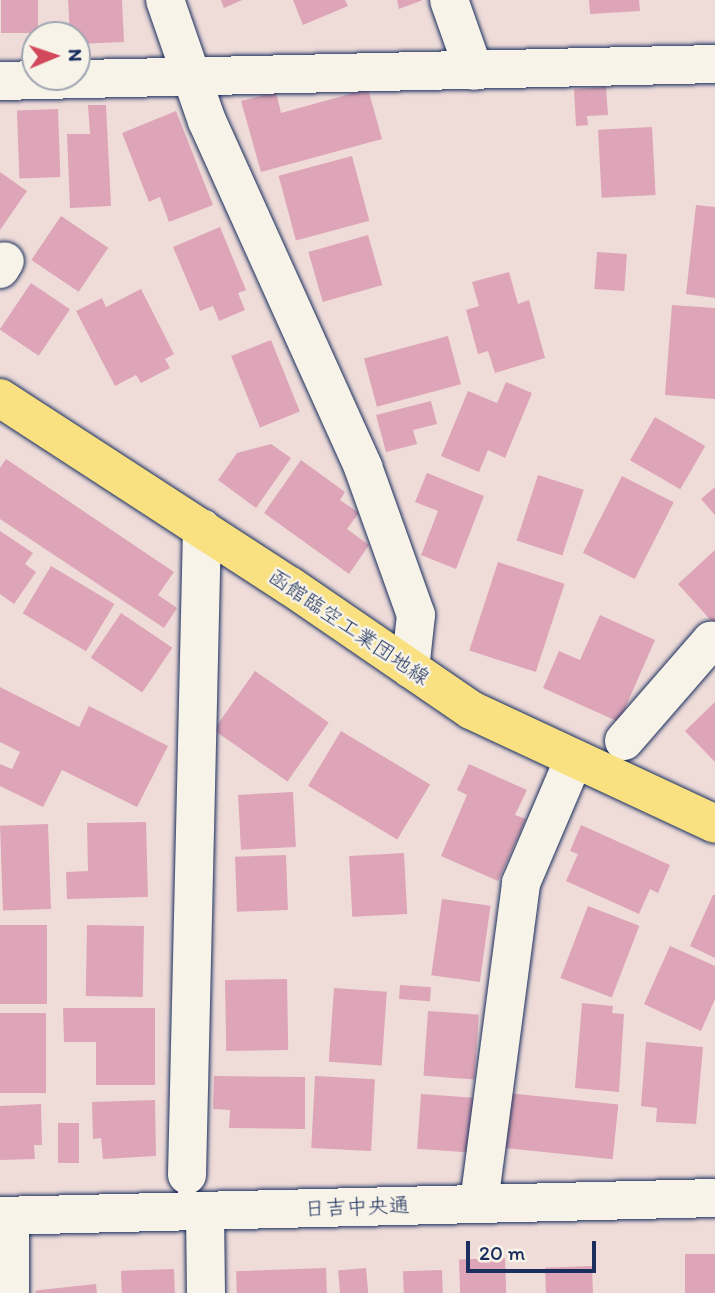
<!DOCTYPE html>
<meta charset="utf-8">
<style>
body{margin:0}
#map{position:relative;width:715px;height:1293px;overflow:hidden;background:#efdcd9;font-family:Itim,"Klee One",sans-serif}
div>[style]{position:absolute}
.building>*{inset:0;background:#dda5b7;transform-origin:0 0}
.roads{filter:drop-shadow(0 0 2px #1b2f5e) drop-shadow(0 0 2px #1b2f5e)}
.minor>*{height:38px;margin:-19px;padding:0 19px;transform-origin:19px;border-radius:19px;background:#f7f3e8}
.major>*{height:38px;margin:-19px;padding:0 19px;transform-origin:19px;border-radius:19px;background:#f9e181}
span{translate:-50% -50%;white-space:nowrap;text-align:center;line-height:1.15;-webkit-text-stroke:5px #f7f3e8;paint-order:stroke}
.street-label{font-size:21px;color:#1b2f5e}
.north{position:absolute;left:21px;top:21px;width:70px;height:70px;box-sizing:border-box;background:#f7f3e8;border:2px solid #9fa5b1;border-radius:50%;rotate:88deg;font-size:19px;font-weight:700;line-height:28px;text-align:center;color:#1b2f5e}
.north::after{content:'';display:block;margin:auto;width:24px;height:32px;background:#d1495b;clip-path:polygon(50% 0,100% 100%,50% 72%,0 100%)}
.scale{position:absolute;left:466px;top:1241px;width:130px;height:32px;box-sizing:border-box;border:4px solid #1b2f5e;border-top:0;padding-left:9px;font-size:21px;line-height:24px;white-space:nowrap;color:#1b2f5e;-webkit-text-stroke:5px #f7f3e8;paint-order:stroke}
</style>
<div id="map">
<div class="building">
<div style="left:1px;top:0;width:37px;height:33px"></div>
<div style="clip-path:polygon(68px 0,122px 0,124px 42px,77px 44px,77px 35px,70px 35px)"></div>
<div style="clip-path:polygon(221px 0,242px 0,224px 8px)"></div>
<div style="clip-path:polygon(293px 0,345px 0,348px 6px,303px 25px)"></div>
<div style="clip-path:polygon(397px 0,423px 0,399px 9px)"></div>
<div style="clip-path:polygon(589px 0,639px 0,640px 11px,590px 14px)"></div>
<div style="clip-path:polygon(606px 87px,608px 115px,587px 116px,588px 125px,576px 126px,574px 89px)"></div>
<div style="clip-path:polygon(368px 89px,382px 139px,261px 172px,241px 101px,276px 92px,281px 113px)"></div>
<div style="clip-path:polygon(88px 105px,106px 105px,111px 206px,70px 208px,67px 134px,90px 134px)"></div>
<div style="left:58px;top:109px;width:68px;height:41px;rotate:88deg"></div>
<div style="clip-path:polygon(176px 111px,213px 205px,169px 222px,160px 197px,149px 202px,122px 133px)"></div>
<div style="left:652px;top:127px;width:68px;height:54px;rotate:87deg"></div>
<div style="left:352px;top:156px;width:67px;height:76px;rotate:75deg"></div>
<div style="clip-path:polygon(0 172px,27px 191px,0 230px)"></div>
<div style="clip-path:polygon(696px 205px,715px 207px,715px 298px,686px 294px)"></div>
<div style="left:61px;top:216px;width:57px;height:53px;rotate:34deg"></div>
<div style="clip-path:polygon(220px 227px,246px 290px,238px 293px,245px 310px,219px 321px,213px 306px,200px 311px,173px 247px)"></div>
<div style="left:368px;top:235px;width:52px;height:62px;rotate:74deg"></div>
<div style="left:597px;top:252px;width:30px;height:37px;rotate:4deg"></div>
<div style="clip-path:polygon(509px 272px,518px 304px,529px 300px,545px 358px,495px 373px,488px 351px,478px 354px,466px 310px,479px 306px,472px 282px)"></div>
<div style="left:31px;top:283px;width:47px;height:56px;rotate:34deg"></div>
<div style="clip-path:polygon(141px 289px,174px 354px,165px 359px,170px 368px,141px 383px,136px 375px,115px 386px,76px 311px,102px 298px,106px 307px)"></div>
<div style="clip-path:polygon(672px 305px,715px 308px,715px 399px,665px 395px)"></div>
<div style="left:448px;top:336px;width:50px;height:87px;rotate:75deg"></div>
<div style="left:271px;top:340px;width:77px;height:43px;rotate:68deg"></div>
<div style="clip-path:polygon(506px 382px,532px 393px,505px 458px,488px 450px,479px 472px,441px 456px,468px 391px,497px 403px)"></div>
<div style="clip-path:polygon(431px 401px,437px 424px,413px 430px,417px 444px,386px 452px,376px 415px)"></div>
<div style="left:655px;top:417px;width:58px;height:50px;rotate:30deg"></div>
<div style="clip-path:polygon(271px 444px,291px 458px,256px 508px,218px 480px,237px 453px)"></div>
<div style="clip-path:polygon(6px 459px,174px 572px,158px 595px,177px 608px,164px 628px,0 519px,0 468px)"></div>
<div style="clip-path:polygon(301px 460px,345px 492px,340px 500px,359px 513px,347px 529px,369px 545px,349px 574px,264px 513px)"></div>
<div style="clip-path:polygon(427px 473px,484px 496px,456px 569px,421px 555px,438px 511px,415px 502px)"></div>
<div style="left:538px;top:475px;width:48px;height:69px;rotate:18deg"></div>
<div style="left:622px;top:476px;width:58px;height:86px;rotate:27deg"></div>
<div style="clip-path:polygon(715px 487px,715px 515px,701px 499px)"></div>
<div style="clip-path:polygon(0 531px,33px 553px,25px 564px,36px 572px,14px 604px,0 594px)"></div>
<div style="clip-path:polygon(715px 550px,715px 625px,678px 584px)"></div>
<div style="left:498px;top:562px;width:70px;height:93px;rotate:18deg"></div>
<div style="left:51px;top:566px;width:74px;height:55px;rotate:31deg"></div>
<div style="left:121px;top:613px;width:62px;height:54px;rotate:34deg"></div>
<div style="clip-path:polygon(600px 615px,655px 640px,619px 722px,543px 688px,559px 651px,580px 660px)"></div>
<div style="left:255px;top:671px;width:90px;height:72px;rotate:35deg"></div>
<div style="clip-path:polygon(0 687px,79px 727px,89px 706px,168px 746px,137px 807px,62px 770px,43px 807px,0 786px,0 764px,12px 769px,20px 752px,0 742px)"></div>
<div style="clip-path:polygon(715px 702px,715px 762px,685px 731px)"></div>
<div style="left:341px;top:731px;width:104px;height:64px;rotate:31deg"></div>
<div style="clip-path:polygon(469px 764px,527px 790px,515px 815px,526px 819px,498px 881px,441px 856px,467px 795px,457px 790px)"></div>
<div style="left:293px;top:792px;width:55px;height:55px;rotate:87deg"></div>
<div style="clip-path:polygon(146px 822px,148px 897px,67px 899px,66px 872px,88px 871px,87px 823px)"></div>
<div style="left:48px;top:824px;width:85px;height:48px;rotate:88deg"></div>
<div style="clip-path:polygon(581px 825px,670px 865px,658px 893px,650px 889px,639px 914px,566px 881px,578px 854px,570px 851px)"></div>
<div style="left:404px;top:853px;width:61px;height:55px;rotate:87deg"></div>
<div style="left:286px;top:855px;width:55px;height:51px;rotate:88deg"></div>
<div style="clip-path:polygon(713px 895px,715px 895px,715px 958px,690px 946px)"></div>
<div style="left:442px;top:899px;width:49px;height:77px;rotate:8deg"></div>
<div style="left:588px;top:906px;width:55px;height:77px;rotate:21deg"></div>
<div style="left:0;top:925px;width:47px;height:79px"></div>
<div style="left:87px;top:925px;width:57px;height:71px;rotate:1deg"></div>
<div style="clip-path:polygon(670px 946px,715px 966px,715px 999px,701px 1031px,644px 1004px)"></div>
<div style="left:287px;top:979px;width:71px;height:62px;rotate:89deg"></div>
<div style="left:400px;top:985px;width:31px;height:14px;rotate:4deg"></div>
<div style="left:334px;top:988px;width:53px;height:74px;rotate:4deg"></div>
<div style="clip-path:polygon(582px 1003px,613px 1006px,612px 1013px,624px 1014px,619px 1092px,575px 1088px)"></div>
<div style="clip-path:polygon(63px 1008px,155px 1008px,155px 1085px,96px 1085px,96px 1042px,64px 1042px)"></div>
<div style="left:428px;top:1011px;width:51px;height:65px;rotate:4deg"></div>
<div style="left:0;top:1013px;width:46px;height:80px"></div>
<div style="clip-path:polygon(646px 1042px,703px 1047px,696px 1124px,656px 1122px,657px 1108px,641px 1106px)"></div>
<div style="clip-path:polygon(214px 1076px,305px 1077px,305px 1129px,229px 1128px,230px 1110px,213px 1109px)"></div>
<div style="left:315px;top:1076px;width:60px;height:72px;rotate:3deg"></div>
<div style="left:508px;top:1093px;width:111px;height:55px;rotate:6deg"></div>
<div style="left:421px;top:1094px;width:52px;height:55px;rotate:4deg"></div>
<div style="clip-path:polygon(155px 1100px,156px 1156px,103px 1159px,101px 1138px,93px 1139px,92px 1102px)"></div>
<div style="clip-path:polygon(41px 1104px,42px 1145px,34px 1145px,35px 1159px,0 1160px,0 1106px)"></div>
<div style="left:58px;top:1123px;width:21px;height:40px"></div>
<div style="left:715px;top:1254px;width:39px;height:30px;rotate:90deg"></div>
<div style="left:505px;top:1258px;width:35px;height:46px;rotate:88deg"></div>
<div style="left:592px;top:1266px;width:27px;height:47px;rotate:88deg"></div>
<div style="left:326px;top:1268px;width:25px;height:90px;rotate:88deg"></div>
<div style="left:366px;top:1268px;width:25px;height:28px;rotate:85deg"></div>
<div style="left:174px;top:1269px;width:24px;height:53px;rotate:88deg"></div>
<div style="left:442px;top:1270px;width:23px;height:39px;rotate:88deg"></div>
<div style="left:96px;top:1284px;width:9px;height:61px;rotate:84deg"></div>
</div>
<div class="roads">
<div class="minor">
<div style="left:165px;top:0;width:128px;rotate:70.9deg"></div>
<div style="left:207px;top:121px;width:380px;rotate:65.7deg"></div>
<div style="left:363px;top:467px;width:157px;rotate:70.3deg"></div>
<div style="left:416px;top:615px;width:54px;rotate:96.3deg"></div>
<div style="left:449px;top:0;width:75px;rotate:70.6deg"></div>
<div style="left:0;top:81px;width:715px;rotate:-1.36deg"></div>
<div style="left:0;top:269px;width:9px;rotate:-58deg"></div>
<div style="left:624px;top:741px;width:133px;rotate:-49deg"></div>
<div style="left:711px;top:641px;width:5px;rotate:37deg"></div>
<div style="left:187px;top:1175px;width:647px;rotate:-88.67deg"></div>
<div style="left:479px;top:1203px;width:323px;rotate:-82.5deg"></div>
<div style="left:521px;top:883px;width:133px;rotate:-66.9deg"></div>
<div style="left:205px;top:1212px;width:81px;rotate:89.3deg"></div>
<div style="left:0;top:1216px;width:715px;rotate:-1.44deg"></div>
<div style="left:10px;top:1216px;width:77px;rotate:90deg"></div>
</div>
<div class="major">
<div style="left:0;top:398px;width:346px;rotate:33deg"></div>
<div style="left:290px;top:586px;width:219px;rotate:34.4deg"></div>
<div style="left:471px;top:710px;width:269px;rotate:25deg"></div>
</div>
</div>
<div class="street-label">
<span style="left:349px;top:627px;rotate:34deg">函館臨空工業団地線</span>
<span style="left:357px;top:1207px;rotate:-2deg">日吉中央通</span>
</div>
<div class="north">N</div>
<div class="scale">20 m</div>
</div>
